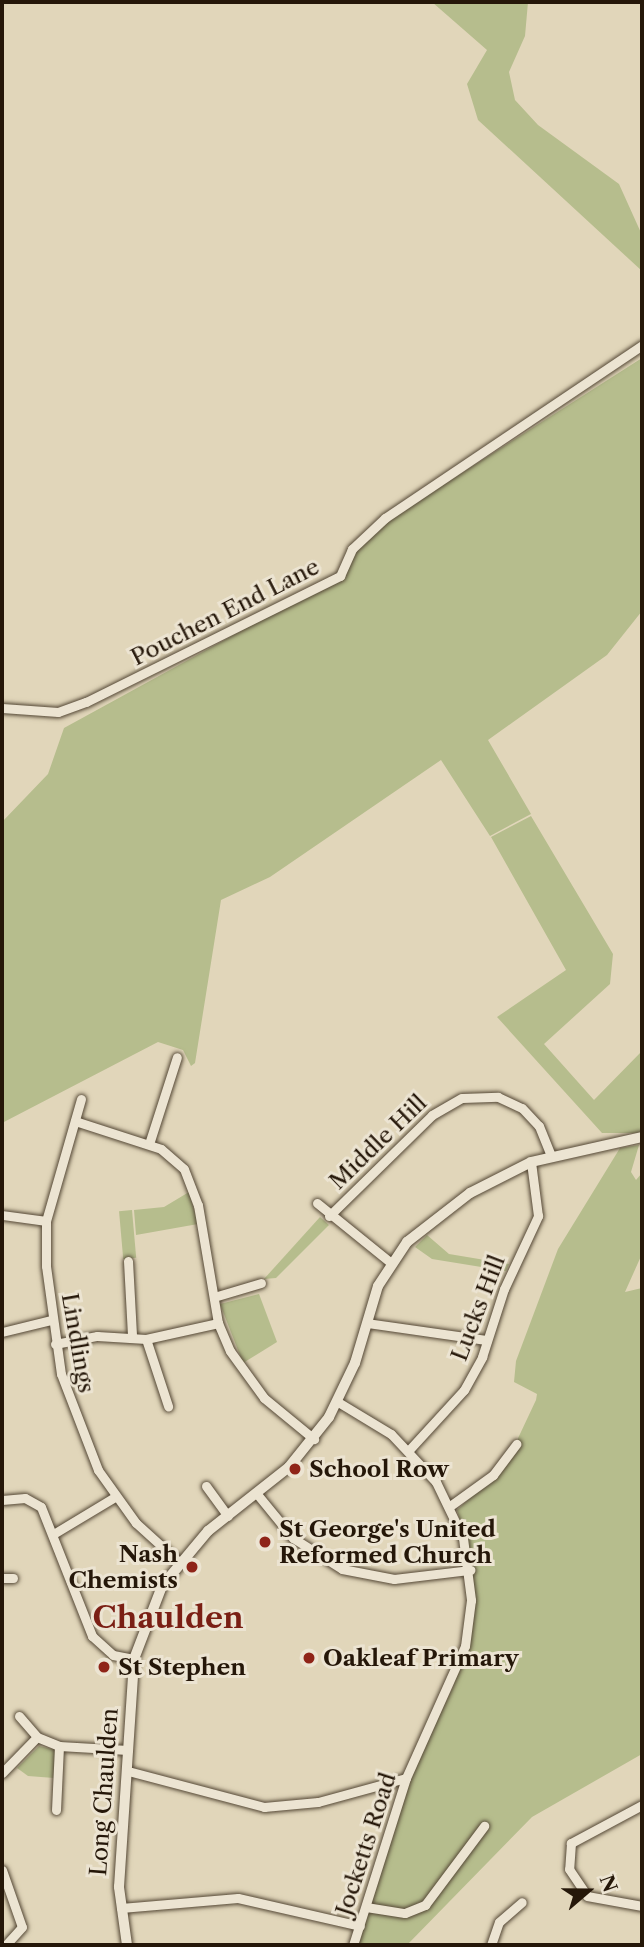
<!DOCTYPE html>
<style>
body{margin:0}
#map{position:relative;width:644px;height:1947px;overflow:hidden;background:#e1d6ba;font-family:"Libre Caslon Text",serif}
div>[style]{position:absolute}
.green>*{inset:0;background:#b6bd8d;transform-origin:0 0}
.roads{filter:drop-shadow(0 0 2px #544735) drop-shadow(0 0 2px #544735)}
.minor>*{height:9px;margin:-4.5px;padding:0 4.5px;transform-origin:4.5px;border-radius:4.5px;background:#ece4d2}
.tertiary>*{height:10px;margin:-5px;padding:0 5px;transform-origin:5px;border-radius:5px;background:#ece4d2}
.dots>*{width:19px;height:19px;translate:-50% -50%;box-sizing:border-box;border:4px solid #ece4d2;border-radius:50%}
span{translate:-50% -50%;white-space:nowrap;text-align:center;line-height:1.15;-webkit-text-stroke:6px #ece4d2;paint-order:stroke}
.street-label{font-size:23px;color:#251709}
.poi-label{font-size:23px;color:#251709;font-weight:700}
.left{translate:0 -50%;text-align:left}
.right{translate:-100% -50%;text-align:right}
.district-label{font-size:30px;color:#7a1f14;font-weight:700}
.frame{position:absolute;inset:0;border:4px solid #251709;pointer-events:none}
.north{position:absolute;left:553px;top:1856px;width:70px;height:70px;-webkit-text-stroke:5px #ece4d2;paint-order:stroke;rotate:70deg;font-size:19px;font-weight:700;line-height:28px;text-align:center;color:#251709}
.north::after{content:'';display:block;margin:auto;width:24px;height:32px;background:#251709;clip-path:polygon(50% 0,100% 100%,50% 72%,0 100%)}
</style>
<div id="map">
<div class="green">
<div style="clip-path:polygon(432px 2px,528px 2px,525px 36px,509px 72px,515px 100px,538px 125px,619px 184px,642px 235px,642px 271px,478px 120px,467px 84px,487px 50px)"></div>
<div style="clip-path:polygon(642px 358px,642px 611px,607px 655px,488px 740px,531px 814px,490px 836px,441px 760px,270px 877px,221px 900px,195px 1063px,191px 1066px,183px 1050px,158px 1042px,2px 1123px,2px 822px,48px 774px,64px 728px,345px 574px,356px 552px,390px 519px)"></div>
<div style="clip-path:polygon(531px 816px,613px 954px,610px 984px,544px 1044px,594px 1100px,642px 1051px,642px 1133px,602px 1133px,497px 1017px,566px 970px,491px 837px)"></div>
<div style="clip-path:polygon(639px 1145px,631px 1172px,636px 1180px,642px 1173px,642px 1254px,625px 1292px,642px 1288px,642px 1754px,532px 1817px,407px 1945px,357px 1945px,408px 1780px,453px 1687px,471px 1633px,472px 1565px,457px 1510px,505px 1466px,536px 1400px,537px 1394px,514px 1382px,516px 1361px,558px 1249px,620px 1148px)"></div>
<div style="clip-path:polygon(189px 1192px,198px 1224px,136px 1235px,134px 1210px,164px 1207px)"></div>
<div style="left:132px;top:1210px;width:48px;height:13px;rotate:85deg"></div>
<div style="clip-path:polygon(320px 1217px,329px 1225px,276px 1278px,264px 1279px)"></div>
<div style="clip-path:polygon(427px 1235px,449px 1254px,509px 1264px,506px 1271px,432px 1259px,415px 1247px)"></div>
<div style="clip-path:polygon(259px 1294px,277px 1342px,243px 1363px,220px 1304px)"></div>
<div style="clip-path:polygon(39px 1746px,56px 1750px,54px 1778px,28px 1776px,17px 1768px)"></div>
</div>
<div class="roads">
<div class="minor">
<div style="left:2px;top:708px;width:56px;rotate:4.1deg"></div>
<div style="left:58px;top:712px;width:30px;rotate:-20deg"></div>
<div style="left:86px;top:702px;width:284px;rotate:-26.4deg"></div>
<div style="left:340px;top:576px;width:30px;rotate:-66deg"></div>
<div style="left:352px;top:549px;width:45px;rotate:-43.2deg"></div>
<div style="left:385px;top:518px;width:310px;rotate:-33.9deg"></div>
<div style="left:81px;top:1099px;width:127px;rotate:106deg"></div>
<div style="left:46px;top:1221px;width:45px;rotate:90deg"></div>
<div style="left:46px;top:1266px;width:109px;rotate:82.1deg"></div>
<div style="left:61px;top:1374px;width:103px;rotate:68.9deg"></div>
<div style="left:98px;top:1470px;width:65px;rotate:54.4deg"></div>
<div style="left:136px;top:1523px;width:58px;rotate:42.2deg"></div>
<div style="left:75px;top:1121px;width:90px;rotate:18deg"></div>
<div style="left:161px;top:1149px;width:30px;rotate:41deg"></div>
<div style="left:184px;top:1169px;width:39px;rotate:69deg"></div>
<div style="left:198px;top:1205px;width:120px;rotate:80.4deg"></div>
<div style="left:218px;top:1323px;width:30px;rotate:67deg"></div>
<div style="left:230px;top:1351px;width:58px;rotate:54.1deg"></div>
<div style="left:264px;top:1398px;width:65px;rotate:39.4deg"></div>
<div style="left:149px;top:1144px;width:91px;rotate:-72.2deg"></div>
<div style="left:317px;top:1203px;width:95px;rotate:39deg"></div>
<div style="left:2px;top:1215px;width:44px;rotate:7.8deg"></div>
<div style="left:329px;top:1216px;width:144px;rotate:-44.4deg"></div>
<div style="left:432px;top:1115px;width:34px;rotate:-30deg"></div>
<div style="left:462px;top:1098px;width:36px;rotate:-2deg"></div>
<div style="left:498px;top:1097px;width:26px;rotate:25deg"></div>
<div style="left:522px;top:1108px;width:25px;rotate:47deg"></div>
<div style="left:539px;top:1126px;width:31px;rotate:68deg"></div>
<div style="left:128px;top:1261px;width:75px;rotate:86.9deg"></div>
<div style="left:214px;top:1297px;width:49px;rotate:-16.6deg"></div>
<div style="left:367px;top:1323px;width:121px;rotate:8.1deg"></div>
<div style="left:2px;top:1332px;width:50px;rotate:-13.8deg"></div>
<div style="left:146px;top:1339px;width:71px;rotate:71.8deg"></div>
<div style="left:55px;top:1344px;width:43px;rotate:-10.8deg"></div>
<div style="left:97px;top:1336px;width:49px;rotate:3.5deg"></div>
<div style="left:146px;top:1339px;width:74px;rotate:-12.5deg"></div>
<div style="left:338px;top:1402px;width:62px;rotate:31.1deg"></div>
<div style="left:391px;top:1434px;width:66px;rotate:46.8deg"></div>
<div style="left:436px;top:1482px;width:62px;rotate:64.3deg"></div>
<div style="left:463px;top:1538px;width:63px;rotate:82.6deg"></div>
<div style="left:471px;top:1600px;width:46px;rotate:97.4deg"></div>
<div style="left:465px;top:1646px;width:145px;rotate:114.1deg"></div>
<div style="left:406px;top:1778px;width:175px;rotate:107.6deg"></div>
<div style="left:409px;top:1450px;width:81px;rotate:-47.5deg"></div>
<div style="left:464px;top:1390px;width:38px;rotate:-61deg"></div>
<div style="left:482px;top:1357px;width:71px;rotate:-72.1deg"></div>
<div style="left:504px;top:1289px;width:81px;rotate:-65deg"></div>
<div style="left:538px;top:1216px;width:54px;rotate:-97.4deg"></div>
<div style="left:206px;top:1486px;width:37px;rotate:54deg"></div>
<div style="left:257px;top:1494px;width:57px;rotate:50.7deg"></div>
<div style="left:293px;top:1538px;width:58px;rotate:32.3deg"></div>
<div style="left:342px;top:1569px;width:53px;rotate:10.9deg"></div>
<div style="left:394px;top:1579px;width:77px;rotate:-6.8deg"></div>
<div style="left:2px;top:1500px;width:23px;rotate:-5deg"></div>
<div style="left:25px;top:1498px;width:18px;rotate:29deg"></div>
<div style="left:41px;top:1507px;width:139px;rotate:68.4deg"></div>
<div style="left:92px;top:1636px;width:28px;rotate:42deg"></div>
<div style="left:113px;top:1655px;width:21px;rotate:11deg"></div>
<div style="left:450px;top:1506px;width:53px;rotate:-35.8deg"></div>
<div style="left:493px;top:1475px;width:39px;rotate:-53deg"></div>
<div style="left:55px;top:1533px;width:70px;rotate:-31deg"></div>
<div style="left:2px;top:1578px;width:11px"></div>
<div style="left:19px;top:1716px;width:28px;rotate:49deg"></div>
<div style="left:37px;top:1737px;width:24px;rotate:22deg"></div>
<div style="left:59px;top:1746px;width:69px;rotate:3.3deg"></div>
<div style="left:128px;top:1771px;width:141px;rotate:14.8deg"></div>
<div style="left:264px;top:1807px;width:54px;rotate:-5.3deg"></div>
<div style="left:318px;top:1802px;width:91px;rotate:-15.3deg"></div>
<div style="left:2px;top:1773px;width:50px;rotate:-45.8deg"></div>
<div style="left:642px;top:1805px;width:81px;rotate:151.8deg"></div>
<div style="left:571px;top:1843px;width:26px;rotate:94deg"></div>
<div style="left:569px;top:1869px;width:32px;rotate:56deg"></div>
<div style="left:587px;top:1896px;width:56px;rotate:10.3deg"></div>
<div style="left:56px;top:1810px;width:64px;rotate:-87.3deg"></div>
<div style="left:2px;top:1870px;width:60px;rotate:70.7deg"></div>
<div style="left:22px;top:1927px;width:24px;rotate:132deg"></div>
<div style="left:366px;top:1907px;width:39px;rotate:9deg"></div>
<div style="left:405px;top:1913px;width:22px;rotate:-22deg"></div>
<div style="left:425px;top:1905px;width:99px;rotate:-53.2deg"></div>
<div style="left:121px;top:1908px;width:117px;rotate:-4.9deg"></div>
<div style="left:238px;top:1898px;width:125px;rotate:12.9deg"></div>
<div style="left:491px;top:1945px;width:24px;rotate:-71deg"></div>
<div style="left:499px;top:1922px;width:30px;rotate:-41deg"></div>
</div>
<div class="tertiary">
<div style="left:127px;top:1945px;width:59px;rotate:-97.9deg"></div>
<div style="left:119px;top:1887px;width:228px;rotate:-86.2deg"></div>
<div style="left:134px;top:1659px;width:78px;rotate:-69deg"></div>
<div style="left:162px;top:1586px;width:72px;rotate:-50.1deg"></div>
<div style="left:208px;top:1531px;width:103px;rotate:-38.3deg"></div>
<div style="left:289px;top:1467px;width:64px;rotate:-51.3deg"></div>
<div style="left:329px;top:1417px;width:60px;rotate:-64.3deg"></div>
<div style="left:355px;top:1363px;width:80px;rotate:-73.4deg"></div>
<div style="left:378px;top:1286px;width:53px;rotate:-56.6deg"></div>
<div style="left:407px;top:1242px;width:80px;rotate:-37.9deg"></div>
<div style="left:470px;top:1193px;width:68px;rotate:-26.9deg"></div>
<div style="left:531px;top:1162px;width:114px;rotate:-12.7deg"></div>
</div>
</div>
<div class="dots">
<div style="left:295px;top:1469px;background:#8f2418"></div>
<div style="left:265px;top:1542px;background:#8f2418"></div>
<div style="left:192px;top:1567px;background:#8f2418"></div>
<div style="left:309px;top:1658px;background:#8f2418"></div>
<div style="left:104px;top:1667px;background:#8f2418"></div>
</div>
<div class="street-label">
<span style="left:225px;top:612px;rotate:-27deg">Pouchen End Lane</span>
<span style="left:378px;top:1142px;rotate:-44deg">Middle Hill</span>
<span style="left:478px;top:1308px;rotate:-69deg">Lucks Hill</span>
<span style="left:78px;top:1343px;rotate:80deg">Lindlings</span>
<span style="left:104px;top:1792px;rotate:-86deg">Long Chaulden</span>
<span style="left:366px;top:1844px;rotate:-72deg">Jocketts Road</span>
</div>
<div class="poi-label">
<span class="left" style="left:309px;top:1469px">School Row</span>
<span class="left" style="left:279px;top:1542px">St George's United<br>Reformed Church</span>
<span class="right" style="left:178px;top:1567px">Nash<br>Chemists</span>
<span class="left" style="left:323px;top:1658px">Oakleaf Primary</span>
<span class="left" style="left:118px;top:1667px">St Stephen</span>
</div>
<div class="district-label">
<span style="left:168px;top:1618px">Chaulden</span>
</div>
<div class="frame"></div>
<div class="north">N</div>
</div>
